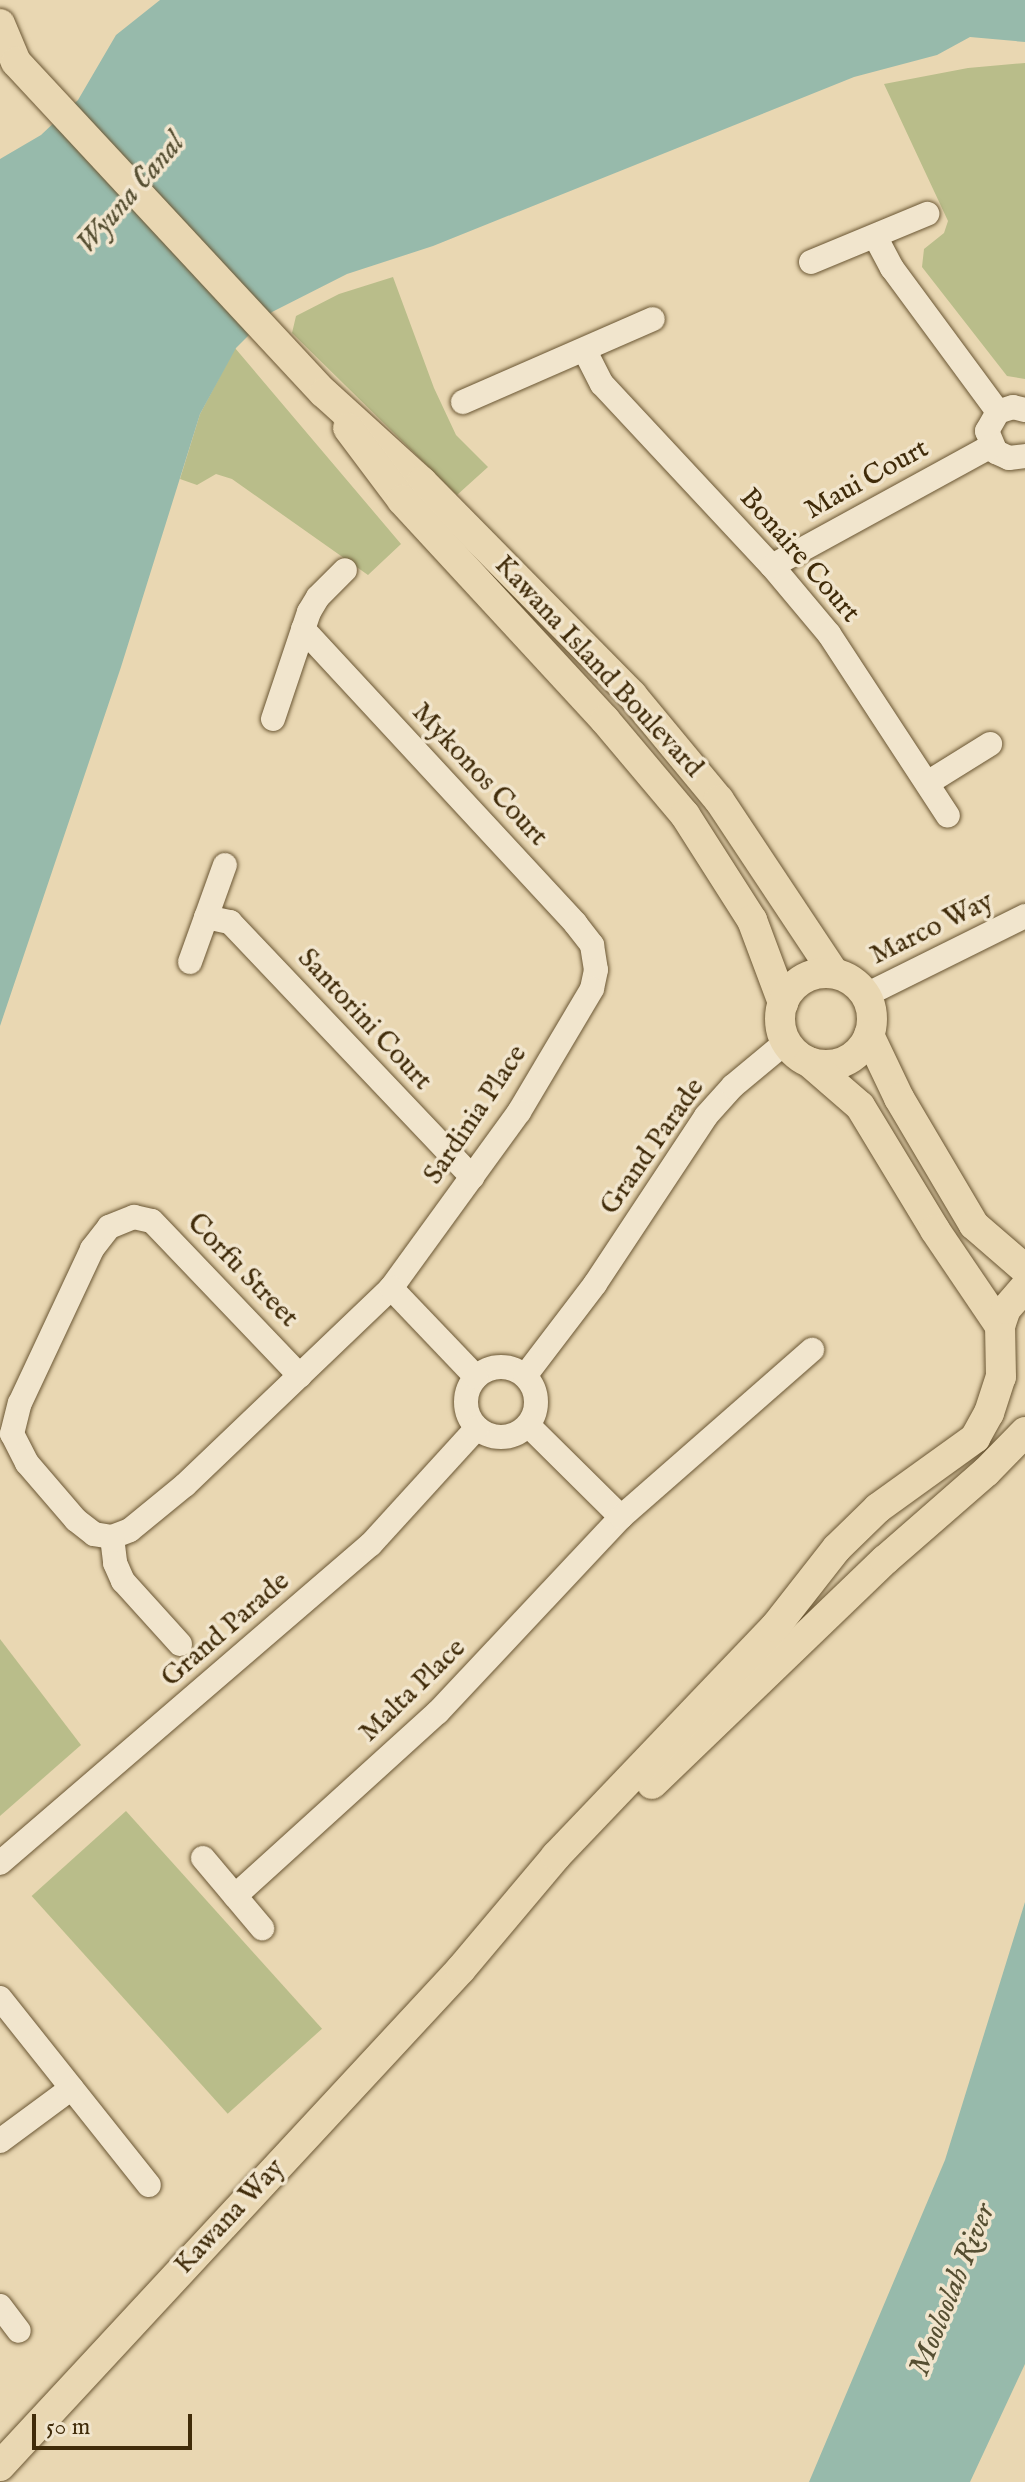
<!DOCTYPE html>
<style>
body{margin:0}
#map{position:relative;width:1025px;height:2482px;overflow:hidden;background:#e9d7b2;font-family:"IM FELL English",serif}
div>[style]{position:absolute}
.green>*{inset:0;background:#b9bd8a;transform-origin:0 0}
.water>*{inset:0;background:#97baab}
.roads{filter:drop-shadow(0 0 2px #6a5633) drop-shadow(0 0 2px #6a5633)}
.minor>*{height:24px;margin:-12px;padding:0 12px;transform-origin:12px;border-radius:12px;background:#f1e5cd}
.minor>.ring{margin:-12px;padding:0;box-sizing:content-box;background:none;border:24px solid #f1e5cd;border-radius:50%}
.major>*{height:30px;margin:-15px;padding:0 15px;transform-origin:15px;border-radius:15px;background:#e9d7b2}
.major>.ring{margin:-15px;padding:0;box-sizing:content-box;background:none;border:30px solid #e9d7b2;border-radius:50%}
span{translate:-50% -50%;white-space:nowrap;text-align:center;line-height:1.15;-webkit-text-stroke:7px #f1e5cd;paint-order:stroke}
.street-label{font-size:28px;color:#402b09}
.water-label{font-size:30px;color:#564f32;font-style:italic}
.scale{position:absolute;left:32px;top:2414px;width:160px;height:36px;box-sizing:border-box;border:4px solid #402b09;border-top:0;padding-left:10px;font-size:24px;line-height:28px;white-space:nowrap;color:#402b09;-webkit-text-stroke:6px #f1e5cd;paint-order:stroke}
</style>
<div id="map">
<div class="green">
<div style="clip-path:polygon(1025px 63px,1025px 379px,1007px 376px,922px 267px,924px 249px,944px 233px,948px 221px,884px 84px,968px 68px)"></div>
<div style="clip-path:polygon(393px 277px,434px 388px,456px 435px,488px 467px,457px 495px,292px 333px,296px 316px,339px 294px)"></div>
<div style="clip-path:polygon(235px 348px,401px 544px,368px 575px,232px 479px,216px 474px,197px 485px,180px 479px,200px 414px)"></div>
<div style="clip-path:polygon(0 1639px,81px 1745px,0 1816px)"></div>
<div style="left:126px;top:1811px;width:293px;height:127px;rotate:48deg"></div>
</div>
<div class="water">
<div style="clip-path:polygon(160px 0,1025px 0,1025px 42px,970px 37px,937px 55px,854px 77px,433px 246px,347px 274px,272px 312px,236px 348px,200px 414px,121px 667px,0 1026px,0 159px,41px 135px,78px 100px,116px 35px)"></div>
<div style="clip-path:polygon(1025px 1902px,1025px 2364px,970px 2482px,809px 2482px,945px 2160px)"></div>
</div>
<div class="roads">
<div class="minor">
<div style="left:876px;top:238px;width:34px;rotate:62deg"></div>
<div style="left:892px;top:268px;width:179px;rotate:53.6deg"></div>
<div style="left:811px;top:262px;width:126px;rotate:-22.5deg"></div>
<div style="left:585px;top:351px;width:37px;rotate:63deg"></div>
<div style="left:602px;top:384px;width:249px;rotate:47deg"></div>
<div style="left:772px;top:566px;width:89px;rotate:50deg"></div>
<div style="left:829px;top:634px;width:217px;rotate:56.8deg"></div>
<div style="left:463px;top:402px;width:207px;rotate:-23.6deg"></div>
<div style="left:1025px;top:410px;width:12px;rotate:-166deg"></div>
<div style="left:1013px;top:407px;width:16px;rotate:162deg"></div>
<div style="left:998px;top:412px;width:22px;rotate:120deg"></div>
<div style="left:987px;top:431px;width:23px;rotate:67deg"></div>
<div style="left:996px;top:452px;width:14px;rotate:25deg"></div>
<div style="left:1009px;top:458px;width:16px;rotate:-7deg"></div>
<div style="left:772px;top:566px;width:250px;rotate:-28.7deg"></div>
<div style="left:303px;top:629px;width:401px;rotate:47.2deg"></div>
<div style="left:575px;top:923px;width:28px;rotate:52deg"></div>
<div style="left:592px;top:945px;width:25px;rotate:81deg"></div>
<div style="left:596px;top:970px;width:19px;rotate:102deg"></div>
<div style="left:592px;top:989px;width:143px;rotate:120.7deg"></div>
<div style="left:519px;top:1112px;width:218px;rotate:126deg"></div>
<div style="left:273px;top:719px;width:113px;rotate:-71.4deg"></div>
<div style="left:309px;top:612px;width:17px;rotate:-59deg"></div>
<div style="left:318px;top:597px;width:38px;rotate:-45deg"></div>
<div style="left:929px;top:782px;width:72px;rotate:-31.9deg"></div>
<div style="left:206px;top:917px;width:25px;rotate:12deg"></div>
<div style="left:230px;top:922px;width:352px;rotate:46.5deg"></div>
<div style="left:190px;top:962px;width:103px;rotate:-70.2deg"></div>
<div style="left:866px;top:995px;width:178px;rotate:-26.4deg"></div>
<div class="ring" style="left:466px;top:1367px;width:46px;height:46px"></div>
<div style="left:525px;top:1376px;width:116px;rotate:-52.7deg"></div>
<div style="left:595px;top:1284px;width:201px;rotate:-56.5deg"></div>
<div style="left:706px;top:1116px;width:40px;rotate:-48deg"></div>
<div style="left:733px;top:1086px;width:69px;rotate:-39.7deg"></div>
<div style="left:528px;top:1425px;width:131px;rotate:44.7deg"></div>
<div style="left:112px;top:1537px;width:18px;rotate:-171deg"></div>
<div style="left:94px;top:1534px;width:23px;rotate:-142deg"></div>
<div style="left:76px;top:1520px;width:75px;rotate:-130.7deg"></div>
<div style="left:27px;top:1463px;width:33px;rotate:-117deg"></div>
<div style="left:12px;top:1434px;width:32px;rotate:-76deg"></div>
<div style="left:20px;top:1403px;width:170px;rotate:-64.9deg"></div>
<div style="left:92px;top:1249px;width:28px;rotate:-52deg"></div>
<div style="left:109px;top:1227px;width:27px;rotate:-22deg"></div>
<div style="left:134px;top:1217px;width:18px;rotate:13deg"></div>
<div style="left:152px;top:1221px;width:214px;rotate:46.3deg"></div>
<div style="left:112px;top:1537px;width:19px;rotate:-21deg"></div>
<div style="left:130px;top:1530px;width:71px;rotate:-39.3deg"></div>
<div style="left:185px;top:1485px;width:285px;rotate:-43.7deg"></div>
<div style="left:391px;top:1288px;width:123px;rotate:46.3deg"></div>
<div style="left:112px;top:1537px;width:26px;rotate:83deg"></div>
<div style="left:115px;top:1563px;width:20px;rotate:66deg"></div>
<div style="left:123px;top:1581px;width:85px;rotate:47.9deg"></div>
<div style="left:203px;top:1858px;width:92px;rotate:49.9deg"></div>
<div style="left:0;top:1863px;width:489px;rotate:-40.7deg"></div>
<div style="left:371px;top:1544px;width:157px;rotate:-47.6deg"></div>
<div style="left:235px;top:1896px;width:274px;rotate:-42.2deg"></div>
<div style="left:438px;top:1712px;width:267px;rotate:-46.8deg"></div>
<div style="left:621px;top:1517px;width:254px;rotate:-41.2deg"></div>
<div style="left:0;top:1998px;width:239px;rotate:51.5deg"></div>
<div style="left:0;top:2141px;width:89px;rotate:-36.4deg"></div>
<div style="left:0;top:2306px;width:31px;rotate:53deg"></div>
</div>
<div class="major">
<div style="left:0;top:24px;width:41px;rotate:67.2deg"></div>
<div style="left:16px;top:62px;width:452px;rotate:47.1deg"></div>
<div style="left:324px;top:393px;width:132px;rotate:42.2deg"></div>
<div style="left:422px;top:482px;width:299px;rotate:45.4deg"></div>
<div style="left:632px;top:695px;width:136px;rotate:50.4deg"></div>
<div style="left:719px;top:800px;width:208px;rotate:56.4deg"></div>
<div style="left:348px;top:428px;width:90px;rotate:53.1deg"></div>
<div style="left:402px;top:500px;width:299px;rotate:47.3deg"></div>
<div style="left:605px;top:720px;width:124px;rotate:49.9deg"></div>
<div style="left:685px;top:815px;width:125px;rotate:57.5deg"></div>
<div style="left:752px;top:920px;width:89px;rotate:69.5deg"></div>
<div class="ring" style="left:780px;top:973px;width:62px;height:62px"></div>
<div style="left:869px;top:1035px;width:70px;rotate:64.5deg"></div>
<div style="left:899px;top:1098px;width:147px;rotate:59.4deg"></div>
<div style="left:974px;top:1225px;width:67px;rotate:40.8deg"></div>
<div style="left:809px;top:1062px;width:67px;rotate:40.8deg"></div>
<div style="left:860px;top:1106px;width:145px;rotate:58.8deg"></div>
<div style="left:935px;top:1230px;width:116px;rotate:55.9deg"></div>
<div style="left:652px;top:1784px;width:323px;rotate:-43.9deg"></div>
<div style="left:885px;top:1560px;width:134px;rotate:-41.1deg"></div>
<div style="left:986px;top:1472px;width:56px;rotate:-45.7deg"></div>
<div style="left:0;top:2466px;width:678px;rotate:-47.15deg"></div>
<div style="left:461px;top:1969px;width:148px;rotate:-49.9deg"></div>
<div style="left:556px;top:1856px;width:317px;rotate:-46.3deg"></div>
<div style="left:775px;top:1627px;width:100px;rotate:-51.9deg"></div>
<div style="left:837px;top:1548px;width:57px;rotate:-44.3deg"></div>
<div style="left:878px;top:1508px;width:120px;rotate:-35.8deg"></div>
<div style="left:975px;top:1438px;width:29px;rotate:-61deg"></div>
<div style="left:989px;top:1413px;width:38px;rotate:-72deg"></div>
<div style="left:1001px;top:1377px;width:51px;rotate:-91.1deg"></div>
<div style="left:1000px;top:1326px;width:18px;rotate:-71deg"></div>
<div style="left:1006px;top:1309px;width:29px;rotate:-49deg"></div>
</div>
</div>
<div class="street-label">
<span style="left:867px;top:480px;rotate:-29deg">Maui Court</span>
<span style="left:799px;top:556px;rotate:49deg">Bonaire Court</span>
<span style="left:598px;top:667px;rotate:47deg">Kawana Island Boulevard</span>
<span style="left:479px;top:775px;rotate:47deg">Mykonos Court</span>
<span style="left:932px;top:929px;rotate:-26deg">Marco Way</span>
<span style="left:364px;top:1020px;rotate:47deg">Santorini Court</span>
<span style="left:476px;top:1115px;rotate:-56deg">Sardinia Place</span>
<span style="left:653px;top:1147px;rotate:-55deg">Grand Parade</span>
<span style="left:242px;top:1271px;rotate:46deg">Corfu Street</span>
<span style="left:226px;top:1630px;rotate:-41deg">Grand Parade</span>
<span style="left:413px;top:1691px;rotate:-44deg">Malta Place</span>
<span style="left:230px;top:2217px;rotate:-47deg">Kawana Way</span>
</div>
<div class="water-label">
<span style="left:131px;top:194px;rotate:-49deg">Wyuna Canal</span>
<span style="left:953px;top:2290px;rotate:-68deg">Mooloolah River</span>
</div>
<div class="scale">50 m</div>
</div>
